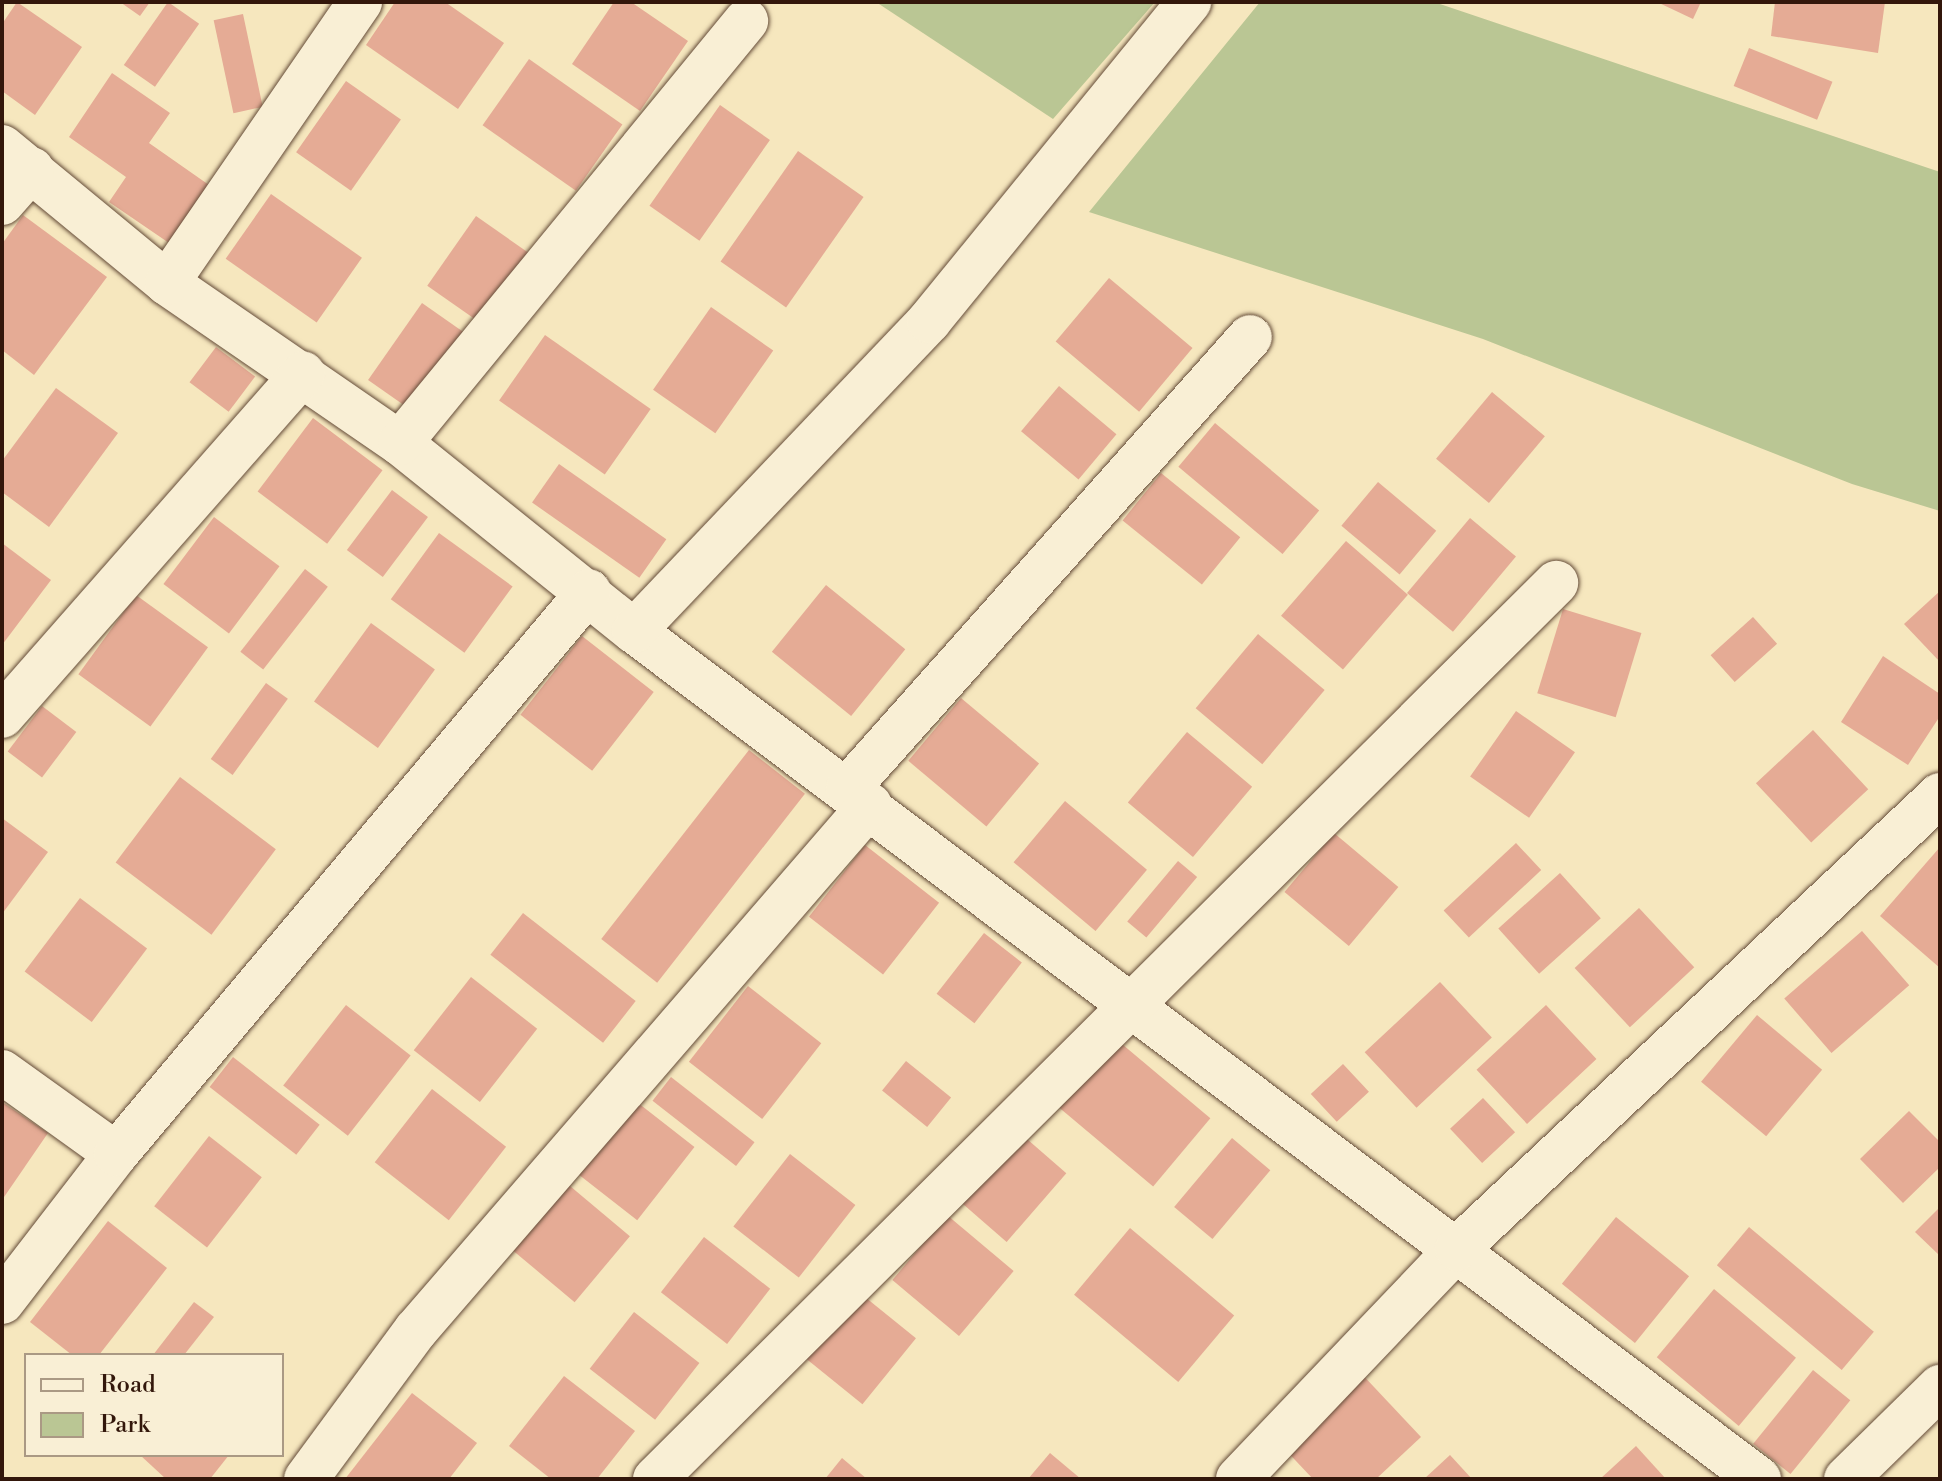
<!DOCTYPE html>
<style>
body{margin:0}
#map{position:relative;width:1942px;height:1481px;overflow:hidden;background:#f6e7be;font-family:"Libre Bodoni",serif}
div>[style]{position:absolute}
.green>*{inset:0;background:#bac694}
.building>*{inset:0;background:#e5ab95;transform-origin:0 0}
.roads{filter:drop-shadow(0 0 2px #644b38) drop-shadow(0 0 2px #644b38)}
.minor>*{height:44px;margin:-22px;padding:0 22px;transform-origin:22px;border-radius:22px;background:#f9efd5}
span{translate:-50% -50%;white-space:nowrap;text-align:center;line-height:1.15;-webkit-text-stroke:6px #f9efd5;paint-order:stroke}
.frame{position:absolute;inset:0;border:4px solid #33170b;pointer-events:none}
.legend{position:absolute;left:24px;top:1353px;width:260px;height:104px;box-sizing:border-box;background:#f9efd5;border:2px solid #aa9984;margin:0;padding:10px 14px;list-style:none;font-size:24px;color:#33170b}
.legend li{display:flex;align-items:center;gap:16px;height:40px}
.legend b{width:40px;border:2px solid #aa9984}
</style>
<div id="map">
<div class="green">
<div style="clip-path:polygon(876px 2px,1155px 2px,1053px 119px)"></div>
<div style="clip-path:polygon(1260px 2px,1434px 2px,1940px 172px,1940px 511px,1852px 484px,1483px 339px,1089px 212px)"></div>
</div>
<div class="building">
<div style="clip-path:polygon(17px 2px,82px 47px,35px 115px,2px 91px,2px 24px)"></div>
<div style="clip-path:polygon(120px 2px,150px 2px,140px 16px)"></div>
<div style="left:168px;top:2px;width:38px;height:77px;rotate:35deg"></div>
<div style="clip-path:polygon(395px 2px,445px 2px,504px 43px,458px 109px,366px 45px)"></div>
<div style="clip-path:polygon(614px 2px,631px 2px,688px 41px,640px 111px,572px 64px)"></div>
<div style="clip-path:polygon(1657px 2px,1701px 2px,1693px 19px)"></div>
<div style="clip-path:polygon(1775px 2px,1885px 2px,1878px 53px,1771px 36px)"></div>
<div style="left:243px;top:14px;width:95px;height:30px;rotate:78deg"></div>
<div style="left:1749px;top:48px;width:90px;height:41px;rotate:22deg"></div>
<div style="left:529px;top:59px;width:114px;height:81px;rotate:35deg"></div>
<div style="clip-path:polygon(112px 73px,170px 113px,149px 143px,209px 185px,169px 243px,109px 202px,126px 177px,69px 137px)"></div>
<div style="left:346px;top:81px;width:67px;height:87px;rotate:35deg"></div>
<div style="left:720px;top:105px;width:61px;height:123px;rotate:35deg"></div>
<div style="left:798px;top:151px;width:80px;height:135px;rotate:35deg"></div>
<div style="left:271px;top:194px;width:111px;height:79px;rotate:35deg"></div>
<div style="clip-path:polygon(23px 215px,107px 277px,34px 375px,2px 350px,2px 244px)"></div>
<div style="left:476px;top:216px;width:75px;height:85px;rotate:35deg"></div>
<div style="left:1109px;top:278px;width:109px;height:83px;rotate:40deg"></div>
<div style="left:422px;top:303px;width:61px;height:94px;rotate:35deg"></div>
<div style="left:711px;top:307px;width:76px;height:101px;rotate:35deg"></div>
<div style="left:545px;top:335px;width:129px;height:80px;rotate:35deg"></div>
<div style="left:216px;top:347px;width:49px;height:44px;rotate:37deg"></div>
<div style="left:1059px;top:386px;width:75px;height:59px;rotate:40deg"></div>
<div style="clip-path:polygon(56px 388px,118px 433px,49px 527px,2px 492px,2px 461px)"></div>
<div style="left:1492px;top:392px;width:69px;height:87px;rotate:40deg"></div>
<div style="left:313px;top:418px;width:87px;height:92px;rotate:37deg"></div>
<div style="left:1215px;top:423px;width:136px;height:57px;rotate:40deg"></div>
<div style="left:559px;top:464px;width:131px;height:47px;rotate:35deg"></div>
<div style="left:1161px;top:473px;width:102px;height:61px;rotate:39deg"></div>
<div style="left:1378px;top:482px;width:76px;height:57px;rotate:40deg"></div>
<div style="left:392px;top:490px;width:45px;height:75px;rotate:37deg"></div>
<div style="left:214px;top:517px;width:82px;height:84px;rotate:37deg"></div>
<div style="left:1470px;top:518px;width:60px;height:98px;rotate:40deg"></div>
<div style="left:439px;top:533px;width:91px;height:82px;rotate:36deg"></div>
<div style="left:1346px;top:541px;width:82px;height:99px;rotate:41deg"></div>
<div style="clip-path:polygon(2px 543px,51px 580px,2px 645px)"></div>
<div style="left:305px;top:569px;width:29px;height:105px;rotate:38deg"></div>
<div style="left:826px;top:585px;width:102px;height:86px;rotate:39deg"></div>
<div style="clip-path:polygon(1940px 591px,1940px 662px,1904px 624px)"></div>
<div style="left:136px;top:595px;width:89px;height:98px;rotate:36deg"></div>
<div style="left:1563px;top:609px;width:82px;height:88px;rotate:17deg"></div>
<div style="left:1753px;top:617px;width:36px;height:57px;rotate:48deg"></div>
<div style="left:371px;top:623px;width:79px;height:97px;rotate:36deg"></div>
<div style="left:1258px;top:634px;width:87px;height:97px;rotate:40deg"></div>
<div style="left:582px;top:636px;width:91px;height:100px;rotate:38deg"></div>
<div style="clip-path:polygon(1883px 656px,1940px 694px,1940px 716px,1908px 765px,1841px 722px)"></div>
<div style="left:266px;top:683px;width:27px;height:94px;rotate:36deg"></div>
<div style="left:961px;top:698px;width:102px;height:82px;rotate:40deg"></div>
<div style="left:42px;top:706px;width:43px;height:57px;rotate:37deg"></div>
<div style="left:1516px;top:711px;width:72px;height:80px;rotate:35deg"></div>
<div style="left:1813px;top:730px;width:81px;height:78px;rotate:47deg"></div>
<div style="left:1187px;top:732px;width:85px;height:92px;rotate:40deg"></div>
<div style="left:749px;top:750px;width:71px;height:240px;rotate:38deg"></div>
<div style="left:180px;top:777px;width:120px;height:107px;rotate:37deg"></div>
<div style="left:1065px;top:801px;width:107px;height:80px;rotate:40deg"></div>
<div style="clip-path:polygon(2px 818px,48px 852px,2px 914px)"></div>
<div style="left:1334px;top:833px;width:84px;height:77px;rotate:40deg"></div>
<div style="left:1516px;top:843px;width:37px;height:99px;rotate:47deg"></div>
<div style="left:865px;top:845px;width:94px;height:91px;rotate:38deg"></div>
<div style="clip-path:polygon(1940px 847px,1940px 968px,1880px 916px)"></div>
<div style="left:1178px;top:861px;width:25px;height:79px;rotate:40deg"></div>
<div style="left:1560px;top:873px;width:61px;height:83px;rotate:48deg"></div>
<div style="left:80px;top:898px;width:84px;height:92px;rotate:37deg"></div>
<div style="left:1639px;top:908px;width:81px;height:88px;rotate:47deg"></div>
<div style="left:523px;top:913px;width:143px;height:53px;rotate:38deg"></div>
<div style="left:1862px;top:931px;width:72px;height:103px;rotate:49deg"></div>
<div style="left:984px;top:933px;width:48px;height:77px;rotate:38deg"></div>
<div style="left:471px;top:977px;width:84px;height:93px;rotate:38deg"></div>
<div style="left:1440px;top:982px;width:76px;height:103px;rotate:47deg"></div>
<div style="left:748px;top:986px;width:93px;height:96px;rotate:38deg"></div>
<div style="left:346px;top:1005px;width:82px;height:102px;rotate:38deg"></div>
<div style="left:1546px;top:1005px;width:74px;height:95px;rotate:47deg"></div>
<div style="left:1757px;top:1015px;width:85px;height:87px;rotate:40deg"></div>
<div style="left:1110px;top:1034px;width:131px;height:89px;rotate:40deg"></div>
<div style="left:233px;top:1057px;width:110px;height:38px;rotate:38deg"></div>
<div style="left:906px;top:1061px;width:58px;height:38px;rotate:39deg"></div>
<div style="left:1343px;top:1064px;width:38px;height:44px;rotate:47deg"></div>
<div style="left:671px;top:1077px;width:106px;height:30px;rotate:38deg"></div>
<div style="left:432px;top:1089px;width:94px;height:93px;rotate:38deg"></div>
<div style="left:1483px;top:1098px;width:47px;height:45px;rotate:47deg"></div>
<div style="left:633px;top:1099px;width:78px;height:93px;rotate:38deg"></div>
<div style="clip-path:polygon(2px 1102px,48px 1133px,2px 1200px)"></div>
<div style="clip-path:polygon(1909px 1111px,1940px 1142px,1940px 1167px,1903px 1203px,1860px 1159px)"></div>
<div style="left:1012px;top:1126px;width:72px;height:91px;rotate:41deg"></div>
<div style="left:209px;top:1136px;width:67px;height:89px;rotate:38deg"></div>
<div style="left:1232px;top:1138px;width:50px;height:90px;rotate:40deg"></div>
<div style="left:790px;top:1154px;width:83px;height:92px;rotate:38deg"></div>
<div style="left:564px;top:1181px;width:86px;height:86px;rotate:40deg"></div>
<div style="clip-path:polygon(1940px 1207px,1940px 1256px,1915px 1232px)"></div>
<div style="left:947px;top:1215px;width:87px;height:85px;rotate:40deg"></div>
<div style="left:1616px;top:1217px;width:94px;height:86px;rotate:39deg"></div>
<div style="clip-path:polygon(108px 1221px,167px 1268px,99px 1355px,72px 1355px,30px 1322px)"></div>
<div style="left:1749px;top:1227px;width:163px;height:50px;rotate:40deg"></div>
<div style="left:1130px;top:1228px;width:136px;height:87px;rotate:40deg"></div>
<div style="left:704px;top:1237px;width:84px;height:70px;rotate:38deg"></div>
<div style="left:1714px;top:1289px;width:107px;height:89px;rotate:40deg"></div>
<div style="left:860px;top:1293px;width:72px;height:85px;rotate:39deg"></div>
<div style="clip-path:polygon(194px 1302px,214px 1317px,184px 1355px,153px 1355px)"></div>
<div style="left:634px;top:1312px;width:83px;height:72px;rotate:38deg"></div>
<div style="clip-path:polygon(1358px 1370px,1421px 1437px,1376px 1479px,1313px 1479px,1279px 1443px)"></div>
<div style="left:1813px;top:1370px;width:48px;height:95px;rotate:39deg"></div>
<div style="clip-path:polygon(564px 1376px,635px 1431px,597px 1479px,551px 1479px,509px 1446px)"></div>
<div style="clip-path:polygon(412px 1393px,477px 1443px,449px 1479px,345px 1479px)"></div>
<div style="clip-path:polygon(1636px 1446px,1666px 1479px,1600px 1479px)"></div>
<div style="clip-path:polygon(1050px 1453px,1081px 1479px,1028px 1479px)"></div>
<div style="clip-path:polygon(140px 1455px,229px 1455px,210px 1479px,166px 1479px)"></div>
<div style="clip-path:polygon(1450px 1455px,1472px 1479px,1424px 1479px)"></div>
<div style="clip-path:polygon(842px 1458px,867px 1479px,825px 1479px)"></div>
</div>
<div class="roads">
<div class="minor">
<div style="left:2px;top:147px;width:214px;rotate:39.5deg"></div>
<div style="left:167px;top:283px;width:283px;rotate:34.5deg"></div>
<div style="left:400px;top:443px;width:300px;rotate:38.8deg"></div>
<div style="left:634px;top:631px;width:1409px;rotate:37.01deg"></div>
<div style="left:2px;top:203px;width:45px;rotate:-48.6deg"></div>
<div style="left:167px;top:283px;width:341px;rotate:-55.5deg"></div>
<div style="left:400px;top:443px;width:546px;rotate:-50.65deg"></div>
<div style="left:634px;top:631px;width:428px;rotate:-46.4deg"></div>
<div style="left:929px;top:321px;width:412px;rotate:-50.8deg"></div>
<div style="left:2px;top:716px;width:456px;rotate:-48.7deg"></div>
<div style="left:848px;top:788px;width:604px;rotate:-48.29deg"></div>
<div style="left:2px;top:1072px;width:140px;rotate:35.7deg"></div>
<div style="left:2px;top:1302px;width:187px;rotate:-52.4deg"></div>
<div style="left:116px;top:1154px;width:735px;rotate:-49.96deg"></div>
<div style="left:306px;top:1479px;width:185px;rotate:-53.6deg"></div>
<div style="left:416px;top:1330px;width:694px;rotate:-49.15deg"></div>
<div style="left:655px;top:1479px;width:1271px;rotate:-44.84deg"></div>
<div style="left:1238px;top:1479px;width:318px;rotate:-46.4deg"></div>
<div style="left:1457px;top:1249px;width:663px;rotate:-43.23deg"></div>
<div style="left:1846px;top:1479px;width:132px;rotate:-44.4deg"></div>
</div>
</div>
<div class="frame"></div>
<ul class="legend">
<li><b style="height:10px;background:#f9efd5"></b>Road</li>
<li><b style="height:22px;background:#bac694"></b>Park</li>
</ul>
</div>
